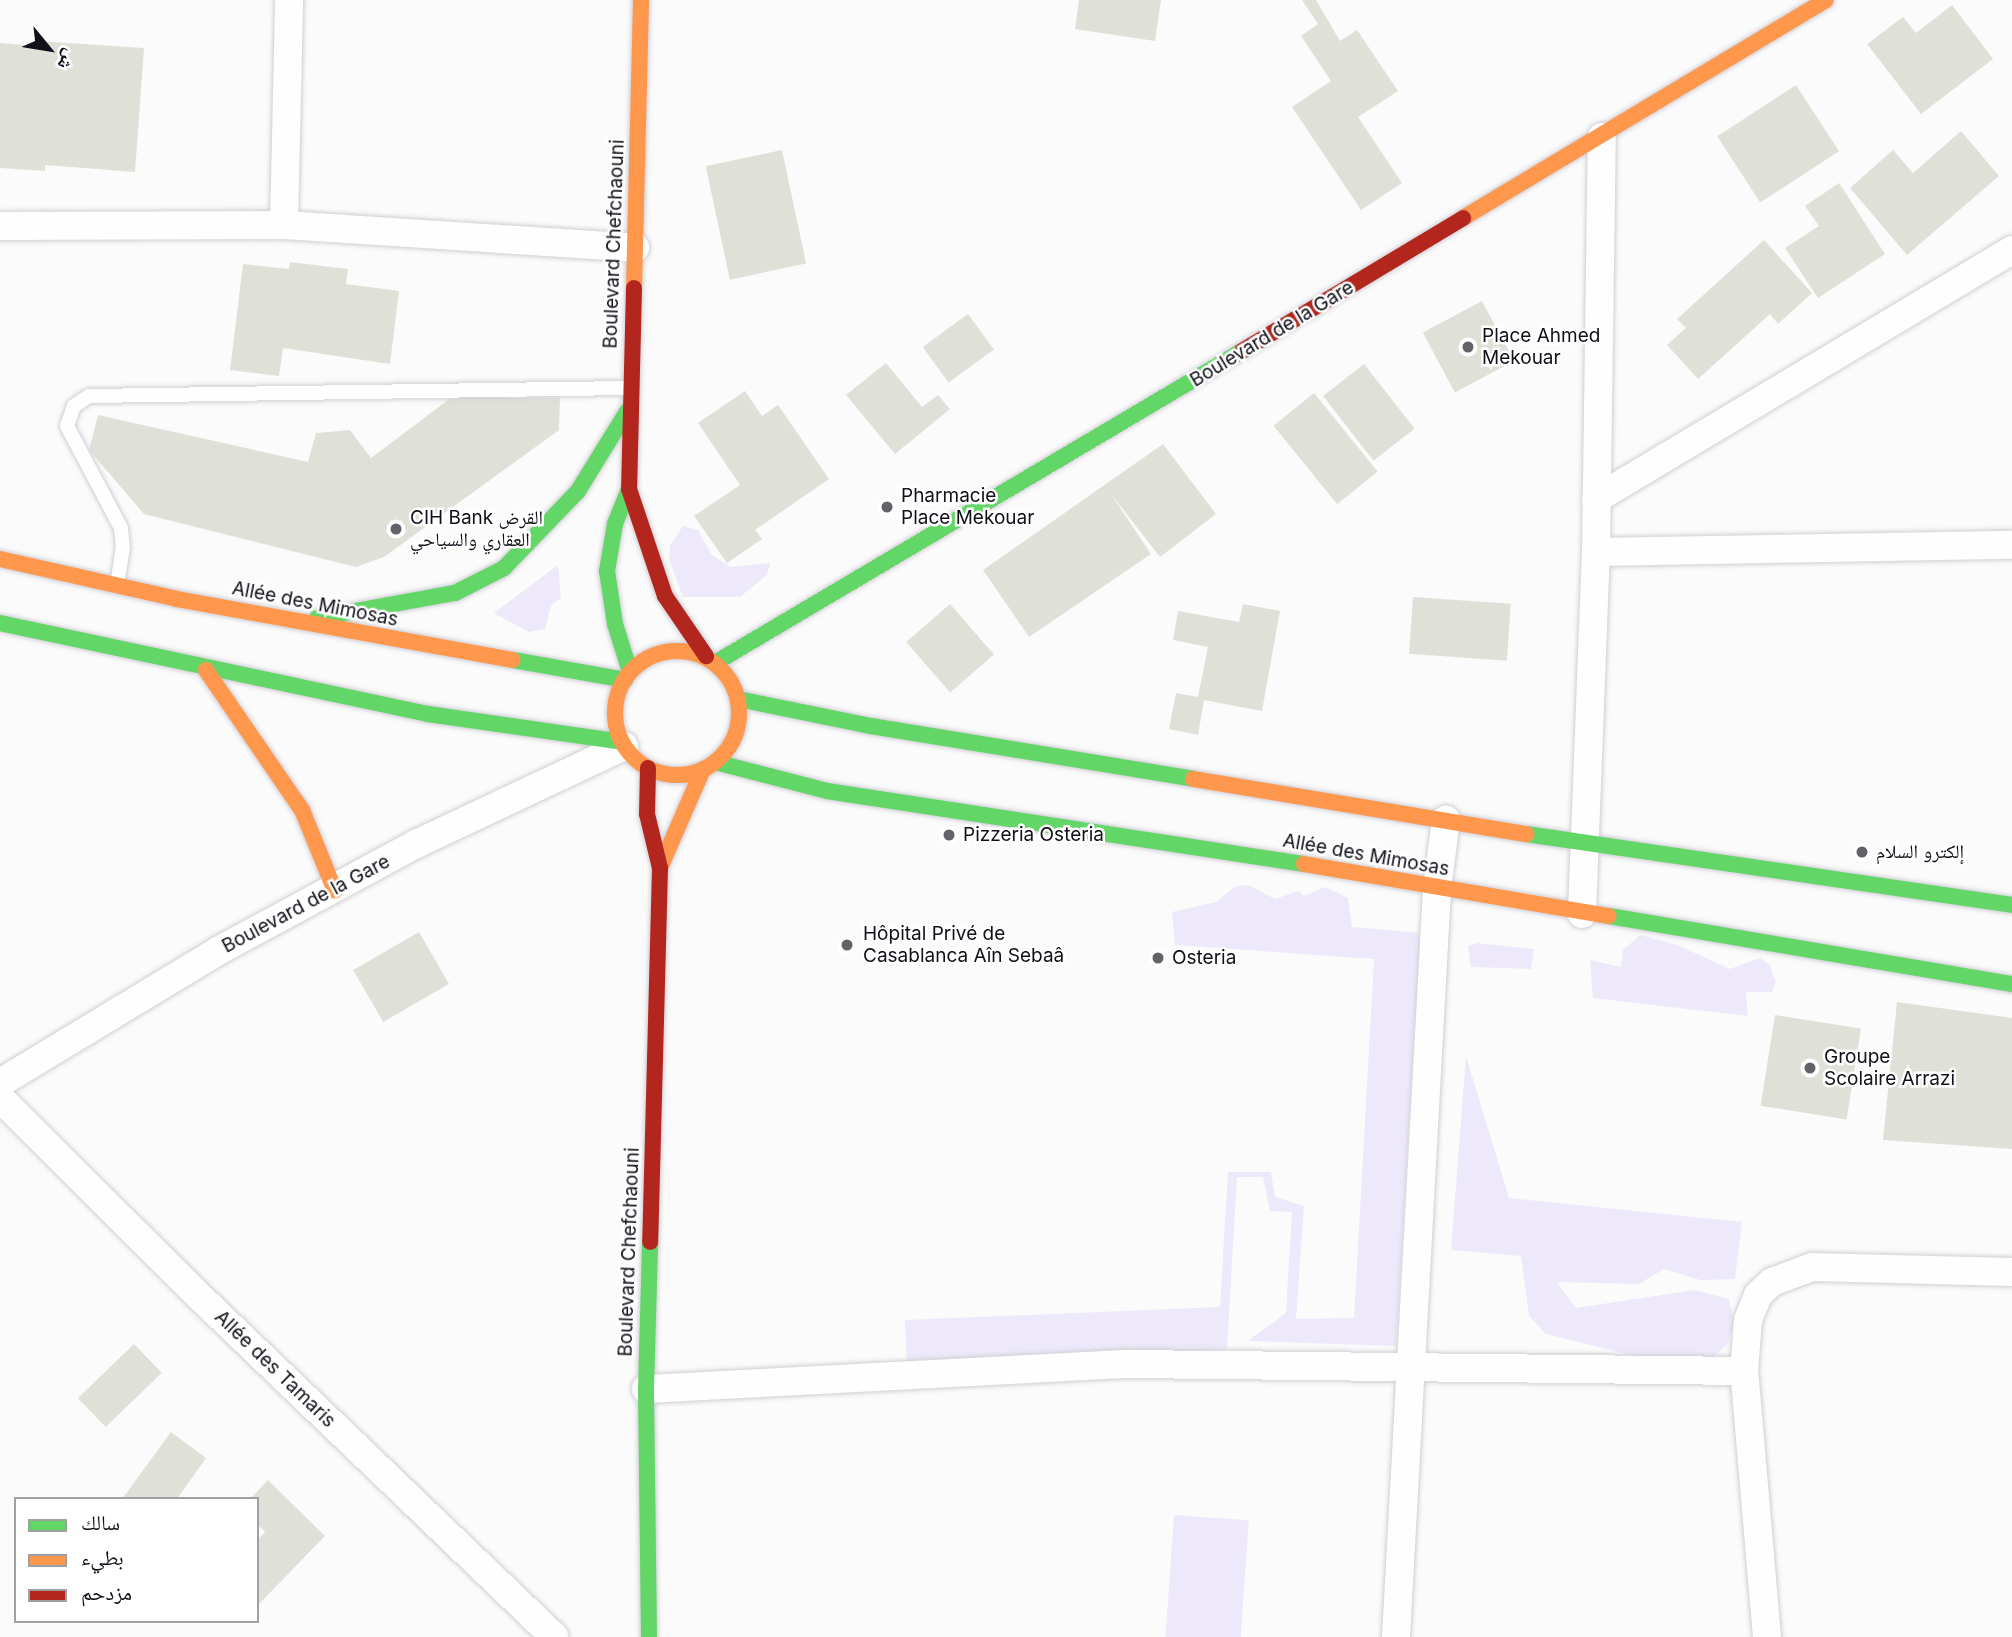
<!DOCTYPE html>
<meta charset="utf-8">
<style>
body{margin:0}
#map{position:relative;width:2012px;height:1637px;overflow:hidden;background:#fbfbfb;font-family:Inter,"Noto Naskh Arabic",sans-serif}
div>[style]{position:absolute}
.green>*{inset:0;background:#ede9fa;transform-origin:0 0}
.building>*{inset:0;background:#dfe1d8;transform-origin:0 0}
.roads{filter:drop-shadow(0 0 2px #d0ced5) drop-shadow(0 0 2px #d0ced5)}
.lane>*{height:14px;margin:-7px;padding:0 7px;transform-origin:7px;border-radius:7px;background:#fefefe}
.street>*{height:28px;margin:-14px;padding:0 14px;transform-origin:14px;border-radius:14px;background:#fefefe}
.fast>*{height:16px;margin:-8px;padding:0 8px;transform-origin:8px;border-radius:8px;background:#63d668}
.slow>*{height:16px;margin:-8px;padding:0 8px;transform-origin:8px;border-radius:8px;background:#ff974d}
.slow>.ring{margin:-8px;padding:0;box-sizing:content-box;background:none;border:16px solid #ff974d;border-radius:50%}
.jam>*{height:16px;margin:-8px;padding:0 8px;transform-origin:8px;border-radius:8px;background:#b3261e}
.dots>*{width:19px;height:19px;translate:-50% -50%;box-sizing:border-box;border:4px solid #fff;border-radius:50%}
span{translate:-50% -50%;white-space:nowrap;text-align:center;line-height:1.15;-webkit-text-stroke:5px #fff;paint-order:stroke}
.street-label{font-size:19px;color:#120f1a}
.poi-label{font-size:19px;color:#120f1a}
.left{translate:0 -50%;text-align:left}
.legend{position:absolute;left:14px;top:1497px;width:245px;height:126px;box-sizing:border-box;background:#fff;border:2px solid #a09fa3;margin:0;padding:9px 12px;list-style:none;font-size:21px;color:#120f1a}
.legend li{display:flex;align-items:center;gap:14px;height:35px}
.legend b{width:35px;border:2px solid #a09fa3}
.north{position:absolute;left:14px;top:14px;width:70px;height:70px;-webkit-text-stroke:5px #fff;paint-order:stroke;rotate:120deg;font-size:19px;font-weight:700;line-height:28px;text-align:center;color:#120f1a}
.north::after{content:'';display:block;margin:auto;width:24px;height:32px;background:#120f1a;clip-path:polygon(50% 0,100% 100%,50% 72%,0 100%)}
</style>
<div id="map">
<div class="green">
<div style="clip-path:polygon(683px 526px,698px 530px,711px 554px,730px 567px,770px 563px,767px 575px,740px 597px,683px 597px,669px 559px,670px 545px)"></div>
<div style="clip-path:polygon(558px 565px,561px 598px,551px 605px,545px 629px,529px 632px,494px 613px)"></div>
<div style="clip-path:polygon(1248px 885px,1275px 899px,1298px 891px,1304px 896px,1325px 887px,1348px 898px,1352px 927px,1420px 933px,1396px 1346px,1248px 1341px,1286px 1313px,1292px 1212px,1270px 1211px,1263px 1177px,1237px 1177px,1227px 1349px,907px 1364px,905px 1320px,1220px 1307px,1228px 1172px,1271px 1172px,1275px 1197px,1304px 1206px,1296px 1319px,1354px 1318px,1374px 959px,1175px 945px,1172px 912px,1216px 902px,1236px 886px)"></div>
<div style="clip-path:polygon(1640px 935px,1675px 944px,1730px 969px,1760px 958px,1769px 964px,1776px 981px,1772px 992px,1746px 992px,1748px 1016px,1593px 998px,1590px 960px,1621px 967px,1623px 950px)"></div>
<div style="clip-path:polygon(1477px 943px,1534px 949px,1531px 969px,1471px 967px,1468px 946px)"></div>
<div style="clip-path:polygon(1466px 1056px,1509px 1198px,1742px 1222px,1735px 1279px,1700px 1280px,1664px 1269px,1639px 1284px,1557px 1282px,1576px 1308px,1695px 1290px,1729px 1299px,1734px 1323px,1727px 1345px,1712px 1357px,1639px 1357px,1546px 1334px,1529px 1316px,1521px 1256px,1451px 1250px)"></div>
<div style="left:1174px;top:1515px;width:75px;height:122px;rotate:4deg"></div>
</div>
<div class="building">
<div style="clip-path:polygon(1079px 0,1161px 0,1155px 41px,1075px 29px)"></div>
<div style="clip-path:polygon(1302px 0,1316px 0,1340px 41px,1357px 30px,1398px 91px,1358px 117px,1402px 183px,1361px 210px,1292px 107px,1331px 81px,1301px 36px,1318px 24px)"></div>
<div style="clip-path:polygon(1952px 5px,1993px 59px,1921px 114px,1867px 44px,1903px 17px,1916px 33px)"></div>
<div style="clip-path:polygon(38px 41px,144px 48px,135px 172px,45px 165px,45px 171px,0 168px,0 43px,37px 46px)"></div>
<div style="left:1796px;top:85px;width:79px;height:94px;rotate:57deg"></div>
<div style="clip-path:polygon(1961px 131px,1999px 176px,1907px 255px,1850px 188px,1893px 150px,1913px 173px)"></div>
<div style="left:782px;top:150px;width:116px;height:78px;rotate:78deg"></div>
<div style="clip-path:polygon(1839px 183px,1885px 254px,1818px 298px,1785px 248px,1819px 226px,1805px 206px)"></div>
<div style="clip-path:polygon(1764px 240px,1812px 293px,1778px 324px,1770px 314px,1698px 379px,1667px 345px,1686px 328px,1677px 319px)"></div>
<div style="clip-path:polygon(290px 262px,348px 269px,346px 284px,399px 291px,390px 364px,283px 348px,279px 376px,230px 370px,243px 264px,289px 269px)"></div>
<div style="left:1482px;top:301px;width:68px;height:67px;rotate:62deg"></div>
<div style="left:968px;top:314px;width:44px;height:56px;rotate:54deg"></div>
<div style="clip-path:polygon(886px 363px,922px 407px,938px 395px,950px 409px,895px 454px,846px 395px)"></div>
<div style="left:1364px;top:364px;width:82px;height:52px;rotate:52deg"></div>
<div style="clip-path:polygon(745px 391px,762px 416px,778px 405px,829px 479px,755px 530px,762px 539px,727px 563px,694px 516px,740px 485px,698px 423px)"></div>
<div style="left:1314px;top:393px;width:101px;height:52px;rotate:51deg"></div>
<div style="clip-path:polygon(452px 397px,560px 398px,559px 430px,384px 557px,356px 567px,144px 514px,89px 450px,98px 415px,308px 462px,316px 433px,350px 430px,371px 458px)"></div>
<div style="clip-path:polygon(1163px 444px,1216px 514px,1160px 557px,1111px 494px,1151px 554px,1029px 637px,983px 570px)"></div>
<div style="left:1413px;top:597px;width:98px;height:57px;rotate:4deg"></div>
<div style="left:950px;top:604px;width:67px;height:58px;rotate:49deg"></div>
<div style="clip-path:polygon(1243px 604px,1280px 611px,1262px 711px,1204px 700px,1198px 735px,1169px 729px,1176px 693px,1198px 697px,1208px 647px,1173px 640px,1178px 611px,1239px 622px)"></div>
<div style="left:419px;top:932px;width:60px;height:76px;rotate:60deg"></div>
<div style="clip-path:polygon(1897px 1002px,2012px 1018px,2012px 1149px,1883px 1140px)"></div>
<div style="left:1775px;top:1015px;width:87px;height:92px;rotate:9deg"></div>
<div style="left:134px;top:1344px;width:40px;height:78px;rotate:46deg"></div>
<div style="clip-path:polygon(171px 1432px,206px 1458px,177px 1499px,122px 1499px)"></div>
<div style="clip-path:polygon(268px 1480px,325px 1536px,257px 1606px,257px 1541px,265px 1532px,257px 1524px,257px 1499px,250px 1499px)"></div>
</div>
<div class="roads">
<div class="lane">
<div style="left:117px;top:585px;width:37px;rotate:-81deg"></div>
<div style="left:123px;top:548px;width:20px;rotate:-96deg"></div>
<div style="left:121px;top:528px;width:115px;rotate:-117.9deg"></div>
<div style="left:67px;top:426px;width:21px;rotate:-71deg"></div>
<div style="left:74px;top:406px;width:18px;rotate:-34deg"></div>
<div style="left:89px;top:396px;width:541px;rotate:-0.85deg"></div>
</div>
<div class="street">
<div style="left:284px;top:225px;width:225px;rotate:-88.7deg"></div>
<div style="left:0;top:226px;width:284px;rotate:-0.2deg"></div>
<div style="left:284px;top:225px;width:352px;rotate:3.7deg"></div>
<div style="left:1596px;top:499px;width:485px;rotate:-30.9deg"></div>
<div style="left:1596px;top:552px;width:416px;rotate:-1deg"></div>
<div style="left:1582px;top:914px;width:362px;rotate:-87.8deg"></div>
<div style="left:1596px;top:552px;width:415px;rotate:-89.2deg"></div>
<div style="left:0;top:1083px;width:255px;rotate:-31.2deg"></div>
<div style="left:218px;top:951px;width:225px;rotate:-28.4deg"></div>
<div style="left:416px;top:844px;width:230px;rotate:-25.2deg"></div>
<div style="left:0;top:1098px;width:285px;rotate:44.9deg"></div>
<div style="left:202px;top:1299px;width:488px;rotate:43.8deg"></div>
<div style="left:646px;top:1389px;width:484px;rotate:-3deg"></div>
<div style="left:1129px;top:1364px;width:615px;rotate:0.65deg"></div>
<div style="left:1396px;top:1637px;width:749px;rotate:-86.86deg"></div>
<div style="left:1437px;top:889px;width:70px;rotate:-82.6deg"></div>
<div style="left:1767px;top:1637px;width:267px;rotate:-94.9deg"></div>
<div style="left:1744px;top:1371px;width:51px;rotate:-85.5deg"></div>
<div style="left:1748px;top:1320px;width:27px;rotate:-68deg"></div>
<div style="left:1758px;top:1295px;width:19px;rotate:-43deg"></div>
<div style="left:1772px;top:1282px;width:43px;rotate:-20.6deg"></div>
<div style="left:1812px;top:1267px;width:200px;rotate:1.4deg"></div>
</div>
<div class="fast">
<div style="left:629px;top:489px;width:38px;rotate:112deg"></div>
<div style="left:615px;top:524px;width:48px;rotate:99.7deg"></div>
<div style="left:607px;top:571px;width:54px;rotate:81.4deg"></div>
<div style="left:615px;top:624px;width:50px;rotate:72.6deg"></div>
<div style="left:317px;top:618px;width:140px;rotate:-10.3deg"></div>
<div style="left:455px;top:593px;width:55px;rotate:-27deg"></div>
<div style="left:504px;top:568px;width:107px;rotate:-46.1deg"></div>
<div style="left:578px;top:491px;width:95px;rotate:-58.3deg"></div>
<div style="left:0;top:623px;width:438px;rotate:12deg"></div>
<div style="left:428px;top:714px;width:196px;rotate:8.2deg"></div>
<div style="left:513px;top:660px;width:114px;rotate:10.1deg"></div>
<div style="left:715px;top:663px;width:612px;rotate:-30.63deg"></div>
<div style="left:738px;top:699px;width:136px;rotate:11.5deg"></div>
<div style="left:871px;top:726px;width:326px;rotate:9.3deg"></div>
<div style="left:715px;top:762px;width:116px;rotate:14.5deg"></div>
<div style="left:827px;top:791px;width:483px;rotate:8.7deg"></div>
<div style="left:1526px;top:834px;width:491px;rotate:8.3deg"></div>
<div style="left:1609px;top:916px;width:409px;rotate:9.6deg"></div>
<div style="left:649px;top:1637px;width:248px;rotate:-90.7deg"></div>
<div style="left:646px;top:1389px;width:147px;rotate:-88.4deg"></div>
</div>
<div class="slow">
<div style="left:1463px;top:218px;width:423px;rotate:-31deg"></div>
<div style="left:634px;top:288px;width:288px;rotate:-88.6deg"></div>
<div style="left:0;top:559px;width:181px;rotate:12.7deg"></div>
<div style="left:177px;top:599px;width:341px;rotate:10.3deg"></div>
<div class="ring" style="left:615px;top:651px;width:108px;height:108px"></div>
<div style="left:206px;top:670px;width:170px;rotate:55.6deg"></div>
<div style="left:302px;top:810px;width:87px;rotate:67.8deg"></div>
<div style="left:1193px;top:779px;width:338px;rotate:9.4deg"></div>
<div style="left:1304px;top:864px;width:309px;rotate:9.7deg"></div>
<div style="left:660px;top:868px;width:108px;rotate:-66.5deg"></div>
</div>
<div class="jam">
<div style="left:634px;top:288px;width:201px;rotate:91.4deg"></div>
<div style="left:629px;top:489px;width:113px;rotate:71.4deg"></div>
<div style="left:665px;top:596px;width:73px;rotate:55.7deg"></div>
<div style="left:1242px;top:351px;width:258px;rotate:-31deg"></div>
<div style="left:648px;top:768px;width:46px;rotate:91.2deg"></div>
<div style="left:647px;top:814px;width:56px;rotate:76.5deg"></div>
<div style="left:660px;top:868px;width:374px;rotate:91.5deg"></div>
</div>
</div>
<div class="dots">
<div style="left:1468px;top:347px;background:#646269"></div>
<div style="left:887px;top:507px;background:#646269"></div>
<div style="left:396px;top:529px;background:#646269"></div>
<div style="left:949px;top:835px;background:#646269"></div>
<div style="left:1862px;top:852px;background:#646269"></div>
<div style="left:847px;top:945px;background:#646269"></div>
<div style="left:1158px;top:958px;background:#646269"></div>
<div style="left:1810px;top:1068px;background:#646269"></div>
</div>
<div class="street-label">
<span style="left:614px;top:244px;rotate:-88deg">Boulevard Chefchaouni</span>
<span style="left:1272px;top:334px;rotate:-31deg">Boulevard de la Gare</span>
<span style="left:315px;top:604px;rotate:11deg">Allée des Mimosas</span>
<span style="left:1366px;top:855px;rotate:10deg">Allée des Mimosas</span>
<span style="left:306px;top:904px;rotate:-28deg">Boulevard de la Gare</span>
<span style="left:629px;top:1252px;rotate:-88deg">Boulevard Chefchaouni</span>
<span style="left:275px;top:1369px;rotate:44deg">Allée des Tamaris</span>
</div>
<div class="poi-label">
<span class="left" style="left:1482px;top:347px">Place Ahmed<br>Mekouar</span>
<span class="left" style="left:901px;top:507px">Pharmacie<br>Place Mekouar</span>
<span class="left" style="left:410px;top:529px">CIH Bank القرض<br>العقاري والسياحي</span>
<span class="left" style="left:963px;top:835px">Pizzeria Osteria</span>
<span class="left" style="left:1876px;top:852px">إلكترو السلام</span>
<span class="left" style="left:863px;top:945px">Hôpital Privé de<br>Casablanca Aîn Sebaâ</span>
<span class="left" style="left:1172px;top:958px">Osteria</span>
<span class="left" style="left:1824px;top:1068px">Groupe<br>Scolaire Arrazi</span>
</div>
<ul class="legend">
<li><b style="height:9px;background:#63d668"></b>سالك</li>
<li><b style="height:9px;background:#ff974d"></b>بطيء</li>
<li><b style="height:9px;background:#b3261e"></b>مزدحم</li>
</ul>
<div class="north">ش</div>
</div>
